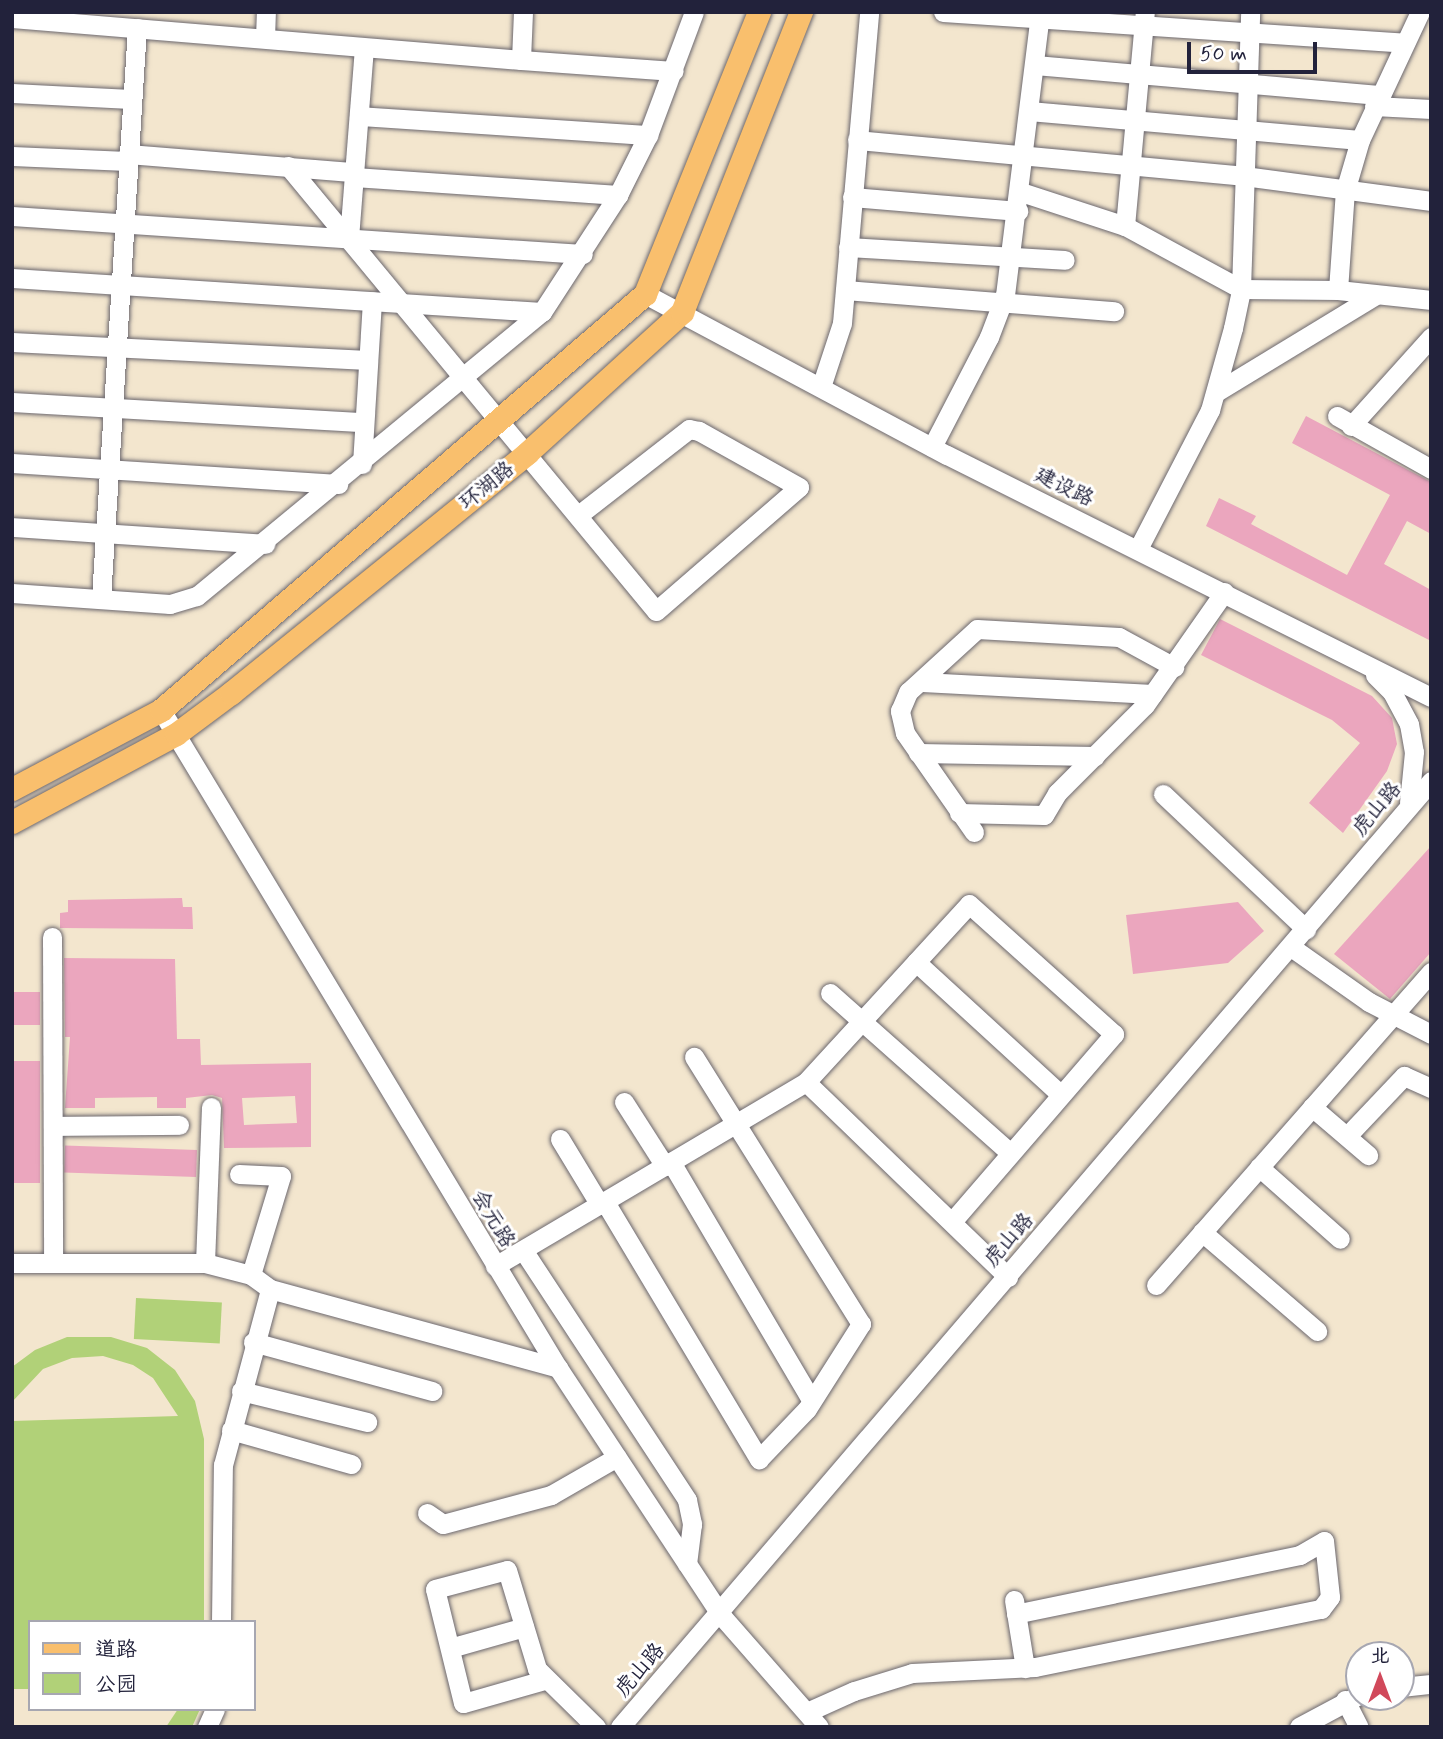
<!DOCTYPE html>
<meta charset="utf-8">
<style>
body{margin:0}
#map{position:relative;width:1443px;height:1739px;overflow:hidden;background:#f3e6ce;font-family:Mynerve,"LXGW WenKai TC",sans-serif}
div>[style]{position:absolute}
.green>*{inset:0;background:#b1d178;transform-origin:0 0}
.building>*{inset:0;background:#eba6be;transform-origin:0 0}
.roads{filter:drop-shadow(0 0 2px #6b676e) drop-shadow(0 0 2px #6b676e)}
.minor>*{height:19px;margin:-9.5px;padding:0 9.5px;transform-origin:9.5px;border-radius:9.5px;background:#fff}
.major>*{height:23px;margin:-11.5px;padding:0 11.5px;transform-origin:11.5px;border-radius:11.5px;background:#f9bf6d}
span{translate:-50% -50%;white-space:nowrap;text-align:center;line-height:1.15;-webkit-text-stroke:6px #fff;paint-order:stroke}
.street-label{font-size:21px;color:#22223b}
.frame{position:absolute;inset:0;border:14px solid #22223b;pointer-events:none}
.legend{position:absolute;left:28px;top:1620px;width:228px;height:91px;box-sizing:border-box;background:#fff;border:2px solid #a7a7b1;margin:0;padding:9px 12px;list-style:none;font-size:21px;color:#22223b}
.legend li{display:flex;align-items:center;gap:14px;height:35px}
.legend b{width:35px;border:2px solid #a7a7b1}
.north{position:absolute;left:1345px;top:1641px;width:70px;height:70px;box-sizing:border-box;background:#fff;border:2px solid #a7a7b1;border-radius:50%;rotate:0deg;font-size:19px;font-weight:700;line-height:28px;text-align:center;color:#22223b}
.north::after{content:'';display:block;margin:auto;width:24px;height:32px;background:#d1495b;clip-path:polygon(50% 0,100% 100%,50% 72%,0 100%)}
.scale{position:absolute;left:1187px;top:42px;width:130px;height:32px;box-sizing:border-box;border:4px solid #22223b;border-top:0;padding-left:9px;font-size:21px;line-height:24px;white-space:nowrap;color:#22223b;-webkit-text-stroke:5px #fff;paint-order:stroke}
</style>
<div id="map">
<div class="green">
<div style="left:136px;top:1298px;width:86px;height:41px;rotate:3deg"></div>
<div style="clip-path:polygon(67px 1337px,111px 1337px,147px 1348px,175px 1370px,195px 1401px,204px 1439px,204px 1622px,30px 1622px,30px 1689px,12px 1689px,12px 1421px,178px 1416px,153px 1378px,133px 1365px,103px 1356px,72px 1358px,43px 1369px,12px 1402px,12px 1367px,35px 1350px)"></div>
<div style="clip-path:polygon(178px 1709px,200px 1709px,192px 1727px,166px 1727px)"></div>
</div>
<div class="building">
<div style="clip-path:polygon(1306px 416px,1431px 482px,1431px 534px,1407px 521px,1384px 564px,1431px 590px,1431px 641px,1206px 526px,1219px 498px,1256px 516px,1251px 524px,1347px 575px,1390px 495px,1292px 443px)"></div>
<div style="clip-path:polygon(1220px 619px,1372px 696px,1392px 718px,1397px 744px,1387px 771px,1343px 833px,1309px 803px,1360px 743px,1332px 720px,1201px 655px)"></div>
<div style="clip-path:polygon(1431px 846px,1431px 952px,1390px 999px,1334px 954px)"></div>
<div style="clip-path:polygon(182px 898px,183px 907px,192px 907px,193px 929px,60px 928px,60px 913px,68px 912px,68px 900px)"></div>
<div style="clip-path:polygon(1238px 902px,1264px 931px,1228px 963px,1133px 974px,1126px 915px)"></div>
<div style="clip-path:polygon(evenodd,64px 958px,175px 959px,177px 1039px,200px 1039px,201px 1065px,311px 1063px,311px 1147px,224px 1148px,222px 1098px,212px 1095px,186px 1098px,186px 1108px,157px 1108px,157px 1097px,95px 1098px,95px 1108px,65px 1108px,70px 1037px,65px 1037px,64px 958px,295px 1096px,297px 1123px,244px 1125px,242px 1098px,295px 1096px)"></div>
<div style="left:40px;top:992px;width:33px;height:28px;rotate:90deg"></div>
<div style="left:12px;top:1061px;width:28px;height:122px"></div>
<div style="left:197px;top:1150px;width:27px;height:132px;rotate:92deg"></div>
</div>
<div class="roads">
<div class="minor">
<div style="left:523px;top:12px;width:48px;rotate:92.4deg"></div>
<div style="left:521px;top:60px;width:153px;rotate:4.1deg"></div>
<div style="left:943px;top:12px;width:463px;rotate:3.8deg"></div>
<div style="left:12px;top:18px;width:511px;rotate:4.72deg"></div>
<div style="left:265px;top:38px;width:26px;rotate:-88deg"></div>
<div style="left:1035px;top:65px;width:345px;rotate:5deg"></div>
<div style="left:12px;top:93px;width:119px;rotate:2.9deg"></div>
<div style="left:1374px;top:106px;width:57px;rotate:3deg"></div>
<div style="left:1029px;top:111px;width:332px;rotate:5deg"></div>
<div style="left:359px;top:116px;width:290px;rotate:3.8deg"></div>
<div style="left:857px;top:140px;width:389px;rotate:5.3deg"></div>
<div style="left:1244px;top:176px;width:189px;rotate:7.6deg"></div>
<div style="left:128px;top:154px;width:227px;rotate:4.6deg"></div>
<div style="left:12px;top:156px;width:115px;rotate:2.5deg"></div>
<div style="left:288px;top:166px;width:577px;rotate:50.41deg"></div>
<div style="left:656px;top:611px;width:189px;rotate:-40.9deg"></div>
<div style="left:799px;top:487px;width:115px;rotate:-150.8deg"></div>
<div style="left:699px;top:431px;width:10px;rotate:-169deg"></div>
<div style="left:689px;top:429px;width:138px;rotate:142.1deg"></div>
<div style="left:354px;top:177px;width:265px;rotate:3.9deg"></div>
<div style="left:1021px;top:192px;width:109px;rotate:18.1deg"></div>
<div style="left:1125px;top:226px;width:132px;rotate:28.5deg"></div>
<div style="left:1241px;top:289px;width:97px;rotate:0.6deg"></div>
<div style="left:1338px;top:290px;width:94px;rotate:6.1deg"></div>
<div style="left:852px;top:197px;width:167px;rotate:4.8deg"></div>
<div style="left:12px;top:216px;width:572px;rotate:3.81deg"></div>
<div style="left:1125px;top:226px;width:215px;rotate:-84.7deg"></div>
<div style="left:349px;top:238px;width:190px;rotate:-85.5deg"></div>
<div style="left:848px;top:247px;width:217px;rotate:3.4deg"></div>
<div style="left:12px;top:278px;width:531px;rotate:3.67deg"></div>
<div style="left:845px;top:290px;width:270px;rotate:4.5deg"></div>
<div style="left:1338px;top:290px;width:99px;rotate:-86deg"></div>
<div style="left:1345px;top:191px;width:53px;rotate:-73.6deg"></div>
<div style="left:1360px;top:140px;width:141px;rotate:-64.9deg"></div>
<div style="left:645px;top:294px;width:342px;rotate:28.1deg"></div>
<div style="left:947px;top:455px;width:541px;rotate:26.57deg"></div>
<div style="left:12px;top:342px;width:356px;rotate:2.9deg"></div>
<div style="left:821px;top:387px;width:67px;rotate:-71.8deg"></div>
<div style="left:842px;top:323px;width:312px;rotate:-85deg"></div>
<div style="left:1218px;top:391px;width:185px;rotate:-31.3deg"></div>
<div style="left:12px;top:402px;width:352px;rotate:3.3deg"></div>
<div style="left:1337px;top:416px;width:108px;rotate:29.4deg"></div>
<div style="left:1351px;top:426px;width:120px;rotate:-48deg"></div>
<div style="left:932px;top:447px;width:124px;rotate:-62.6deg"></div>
<div style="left:989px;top:337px;width:45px;rotate:-69.1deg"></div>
<div style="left:1005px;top:295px;width:285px;rotate:-82.9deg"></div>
<div style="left:12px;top:463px;width:327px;rotate:3.7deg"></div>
<div style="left:362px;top:464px;width:163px;rotate:-86.5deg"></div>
<div style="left:12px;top:527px;width:254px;rotate:3.8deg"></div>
<div style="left:1138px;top:549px;width:157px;rotate:-62.6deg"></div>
<div style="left:1210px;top:410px;width:85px;rotate:-74.3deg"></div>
<div style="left:1233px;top:328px;width:40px;rotate:-78deg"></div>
<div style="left:1241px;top:289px;width:277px;rotate:-88.1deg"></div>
<div style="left:12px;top:593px;width:158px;rotate:4deg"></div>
<div style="left:170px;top:604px;width:28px;rotate:-17deg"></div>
<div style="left:197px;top:596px;width:447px;rotate:-39.5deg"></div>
<div style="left:542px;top:312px;width:140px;rotate:-57deg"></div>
<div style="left:618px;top:195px;width:67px;rotate:-63.4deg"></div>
<div style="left:648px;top:135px;width:131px;rotate:-69.5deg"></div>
<div style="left:101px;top:598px;width:571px;rotate:-86.39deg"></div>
<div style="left:1375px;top:675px;width:24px;rotate:45deg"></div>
<div style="left:1392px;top:692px;width:36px;rotate:62deg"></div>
<div style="left:1409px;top:724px;width:28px;rotate:80deg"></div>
<div style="left:1414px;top:752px;width:51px;rotate:95.6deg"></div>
<div style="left:922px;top:682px;width:231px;rotate:3deg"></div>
<div style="left:161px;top:710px;width:768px;rotate:58.9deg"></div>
<div style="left:558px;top:1368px;width:295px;rotate:56.6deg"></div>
<div style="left:720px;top:1614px;width:150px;rotate:48.8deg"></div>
<div style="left:918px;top:753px;width:177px;rotate:1deg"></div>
<div style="left:1163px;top:794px;width:197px;rotate:43.4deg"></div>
<div style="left:959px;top:813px;width:85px;rotate:1.3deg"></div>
<div style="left:1044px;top:815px;width:26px;rotate:-59deg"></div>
<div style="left:1057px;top:793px;width:124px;rotate:-45deg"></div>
<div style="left:1145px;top:705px;width:138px;rotate:-55deg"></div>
<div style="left:974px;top:832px;width:121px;rotate:-124.9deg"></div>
<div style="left:905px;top:733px;width:23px;rotate:-103deg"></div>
<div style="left:900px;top:711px;width:21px;rotate:-67deg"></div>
<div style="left:908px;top:692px;width:93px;rotate:-42.4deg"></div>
<div style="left:977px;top:629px;width:142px;rotate:3.2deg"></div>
<div style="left:1119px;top:637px;width:63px;rotate:28.6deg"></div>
<div style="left:52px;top:937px;width:325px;rotate:89.8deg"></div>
<div style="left:1291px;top:947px;width:95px;rotate:35.2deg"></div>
<div style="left:1369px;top:1002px;width:70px;rotate:27.3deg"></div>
<div style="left:916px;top:962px;width:195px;rotate:42.5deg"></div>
<div style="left:830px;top:993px;width:239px;rotate:41.6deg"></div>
<div style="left:806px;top:1082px;width:281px;rotate:44deg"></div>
<div style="left:624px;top:1102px;width:76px;rotate:57.4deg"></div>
<div style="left:1312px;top:1107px;width:74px;rotate:40.6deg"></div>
<div style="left:53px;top:1126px;width:126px;rotate:-0.5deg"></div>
<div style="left:1347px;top:1136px;width:83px;rotate:-46.5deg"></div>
<div style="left:1404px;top:1076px;width:30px;rotate:24deg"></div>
<div style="left:560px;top:1139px;width:77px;rotate:58.8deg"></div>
<div style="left:671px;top:1162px;width:277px;rotate:59.5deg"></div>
<div style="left:1259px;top:1167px;width:108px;rotate:41.6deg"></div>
<div style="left:239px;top:1174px;width:42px;rotate:2.7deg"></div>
<div style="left:281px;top:1176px;width:103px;rotate:106.9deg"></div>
<div style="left:605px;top:1202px;width:300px;rotate:59.1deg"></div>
<div style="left:759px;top:1459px;width:69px;rotate:-46.2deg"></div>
<div style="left:807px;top:1409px;width:101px;rotate:-57.6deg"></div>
<div style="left:861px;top:1324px;width:315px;rotate:-122deg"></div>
<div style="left:1202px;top:1232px;width:152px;rotate:40.7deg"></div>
<div style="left:523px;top:1250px;width:299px;rotate:56.7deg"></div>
<div style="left:687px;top:1500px;width:25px;rotate:78deg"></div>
<div style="left:692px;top:1524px;width:40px;rotate:97.1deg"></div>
<div style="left:12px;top:1263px;width:193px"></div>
<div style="left:205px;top:1263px;width:48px;rotate:14.6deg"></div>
<div style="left:251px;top:1275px;width:24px;rotate:36deg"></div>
<div style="left:270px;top:1289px;width:299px;rotate:15.3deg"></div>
<div style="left:205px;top:1263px;width:156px;rotate:-87.8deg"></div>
<div style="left:495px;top:1266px;width:361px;rotate:-30.6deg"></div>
<div style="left:806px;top:1082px;width:241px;rotate:-47.5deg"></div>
<div style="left:969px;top:904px;width:195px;rotate:41.9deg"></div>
<div style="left:1114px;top:1034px;width:248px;rotate:130.8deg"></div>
<div style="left:1156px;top:1285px;width:417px;rotate:-48.7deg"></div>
<div style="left:253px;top:1342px;width:186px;rotate:15.3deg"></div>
<div style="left:241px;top:1391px;width:130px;rotate:13.8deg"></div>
<div style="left:231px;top:1430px;width:125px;rotate:15.8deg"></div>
<div style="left:427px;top:1513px;width:19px;rotate:35deg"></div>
<div style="left:443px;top:1524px;width:112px;rotate:-15deg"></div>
<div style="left:551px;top:1495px;width:76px;rotate:-29.9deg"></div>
<div style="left:1014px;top:1600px;width:69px;rotate:80.8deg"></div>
<div style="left:221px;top:1622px;width:157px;rotate:-89.3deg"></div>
<div style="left:223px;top:1465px;width:182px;rotate:-75deg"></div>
<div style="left:450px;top:1648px;width:77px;rotate:-15.8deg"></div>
<div style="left:544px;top:1680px;width:84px;rotate:164.1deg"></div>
<div style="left:463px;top:1703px;width:117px;rotate:-103.8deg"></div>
<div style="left:435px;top:1589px;width:74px;rotate:-14.8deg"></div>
<div style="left:507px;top:1570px;width:103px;rotate:73.1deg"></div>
<div style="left:537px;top:1669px;width:83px;rotate:44.5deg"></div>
<div style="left:1401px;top:1687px;width:30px;rotate:-6deg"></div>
<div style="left:1345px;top:1700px;width:30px;rotate:63deg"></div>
<div style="left:807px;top:1712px;width:51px;rotate:-24.1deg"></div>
<div style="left:854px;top:1691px;width:61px;rotate:-17.2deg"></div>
<div style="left:912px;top:1673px;width:123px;rotate:-2.8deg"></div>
<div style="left:1035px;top:1667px;width:292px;rotate:-11.5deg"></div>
<div style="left:1321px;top:1609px;width:15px;rotate:-53deg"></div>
<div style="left:1330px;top:1597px;width:56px;rotate:-96.1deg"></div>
<div style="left:1324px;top:1541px;width:28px;rotate:150deg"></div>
<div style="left:1300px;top:1555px;width:290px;rotate:168.3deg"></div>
<div style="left:207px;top:1727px;width:20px;rotate:-66deg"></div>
<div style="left:620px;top:1727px;width:1246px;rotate:-49.39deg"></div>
<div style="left:1299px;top:1727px;width:68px;rotate:-28.1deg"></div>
</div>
<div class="major">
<div style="left:12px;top:789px;width:169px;rotate:-27.9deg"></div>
<div style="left:161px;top:710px;width:638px;rotate:-40.68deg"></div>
<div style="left:645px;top:294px;width:304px;rotate:-68deg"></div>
<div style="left:12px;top:822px;width:186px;rotate:-28.2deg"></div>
<div style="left:176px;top:734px;width:69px;rotate:-36.7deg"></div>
<div style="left:231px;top:693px;width:381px;rotate:-39deg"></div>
<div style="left:527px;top:453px;width:210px;rotate:-42.3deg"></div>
<div style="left:682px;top:312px;width:323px;rotate:-68.4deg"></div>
</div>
</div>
<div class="street-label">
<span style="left:487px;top:486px;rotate:-39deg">环湖路</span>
<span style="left:1064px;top:487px;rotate:26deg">建设路</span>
<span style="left:1377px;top:809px;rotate:-50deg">虎山路</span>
<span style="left:493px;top:1219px;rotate:59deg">会元路</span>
<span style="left:1009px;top:1240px;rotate:-49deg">虎山路</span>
<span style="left:640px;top:1670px;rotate:-49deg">虎山路</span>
</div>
<div class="frame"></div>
<ul class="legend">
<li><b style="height:9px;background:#f9bf6d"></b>道路</li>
<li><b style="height:19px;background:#b1d178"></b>公园</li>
</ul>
<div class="north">北</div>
<div class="scale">50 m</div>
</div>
